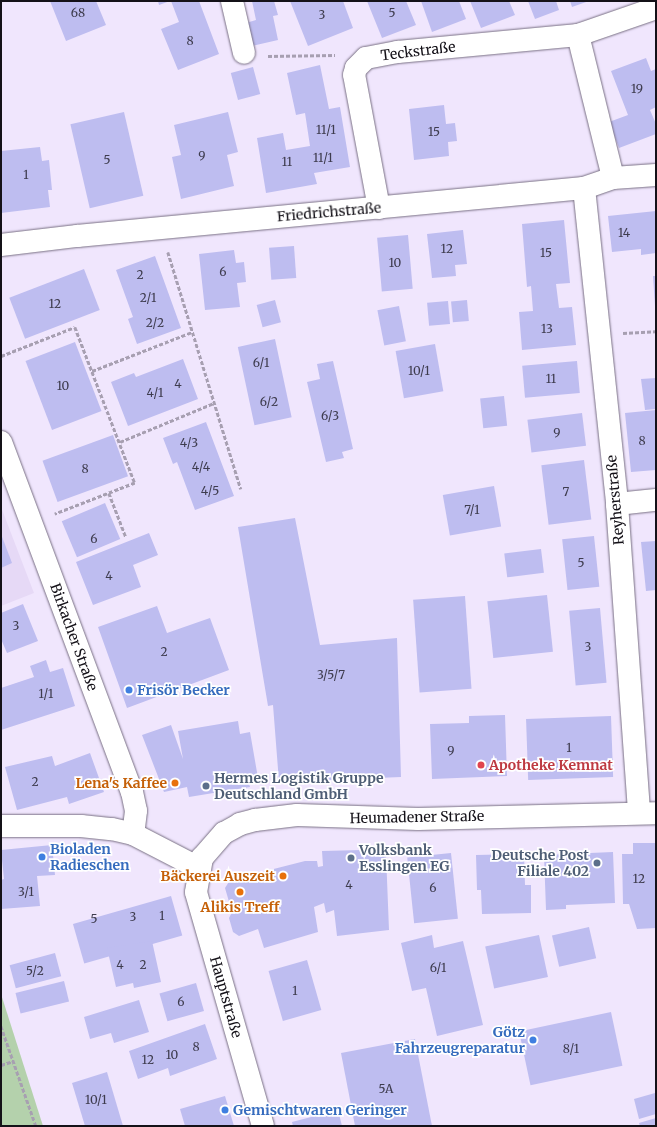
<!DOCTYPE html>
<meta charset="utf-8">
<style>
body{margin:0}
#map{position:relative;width:657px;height:1127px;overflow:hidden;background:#f0e6fd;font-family:Merriweather,serif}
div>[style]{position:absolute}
.built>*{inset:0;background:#e6d9f6}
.green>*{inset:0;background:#b4d1ac}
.building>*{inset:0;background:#bebdf0;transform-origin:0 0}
.path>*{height:2.5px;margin-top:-1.25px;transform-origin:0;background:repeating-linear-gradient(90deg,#a79fb1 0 4px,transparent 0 6px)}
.roads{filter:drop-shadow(0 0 1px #797084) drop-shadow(0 0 1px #797084)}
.street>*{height:22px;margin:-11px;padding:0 11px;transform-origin:11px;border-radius:11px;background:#fff}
.secondary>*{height:22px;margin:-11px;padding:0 11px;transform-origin:11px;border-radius:11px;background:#fff}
.dots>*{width:11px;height:11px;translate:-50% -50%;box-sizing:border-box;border:2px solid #fff;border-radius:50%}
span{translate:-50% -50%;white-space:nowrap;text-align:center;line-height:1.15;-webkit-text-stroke:3.5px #fff;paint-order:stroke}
.number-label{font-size:12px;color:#3e3c4e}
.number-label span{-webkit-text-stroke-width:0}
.street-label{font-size:14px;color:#141118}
.shop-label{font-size:14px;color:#366cbe;font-weight:700}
.left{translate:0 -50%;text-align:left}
.right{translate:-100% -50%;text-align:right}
.health-label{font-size:14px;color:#be3a42;font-weight:700}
.service-label{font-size:14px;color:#4e5e75;font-weight:700}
.food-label{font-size:14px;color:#c56008;font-weight:700}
.frame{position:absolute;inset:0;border:2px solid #141118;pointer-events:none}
</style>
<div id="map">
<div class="built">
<div style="clip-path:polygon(1px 507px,34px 593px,1px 606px)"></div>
</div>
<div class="green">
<div style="clip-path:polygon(1px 994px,43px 1126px,1px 1126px)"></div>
</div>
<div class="building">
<div style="clip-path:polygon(50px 1px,96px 1px,106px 25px,66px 41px)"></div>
<div style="clip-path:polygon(158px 1px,170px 1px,159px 5px)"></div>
<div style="clip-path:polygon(171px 1px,199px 1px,219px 54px,178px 70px,161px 29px,179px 22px)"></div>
<div style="clip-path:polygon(252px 1px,274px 1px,278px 15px,273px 16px,278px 40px,252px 46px,246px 23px,256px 20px)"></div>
<div style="clip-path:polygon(290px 1px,343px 1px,353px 28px,308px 46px)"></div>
<div style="clip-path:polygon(367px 1px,406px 1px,416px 25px,382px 38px)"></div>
<div style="clip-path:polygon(421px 1px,459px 1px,466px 19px,432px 32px)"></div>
<div style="clip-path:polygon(470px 1px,509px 1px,515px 15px,481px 28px)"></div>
<div style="clip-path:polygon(528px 1px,556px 1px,559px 10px,535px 19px)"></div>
<div style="clip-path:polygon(570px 1px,589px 1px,572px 7px)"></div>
<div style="clip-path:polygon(646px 58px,651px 71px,656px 69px,656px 107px,650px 110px,656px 124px,656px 134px,619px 148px,609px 122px,628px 115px,611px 71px)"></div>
<div style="clip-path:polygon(320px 65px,329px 109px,340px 107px,350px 167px,314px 173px,317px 184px,266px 193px,257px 138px,283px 133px,286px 150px,310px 146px,305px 113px,296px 115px,287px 73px)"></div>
<div style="left:253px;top:67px;width:28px;height:23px;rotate:75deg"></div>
<div style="clip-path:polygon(444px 105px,446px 124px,455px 123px,457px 141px,448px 142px,449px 156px,414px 160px,409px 109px)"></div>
<div style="left:124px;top:112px;width:86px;height:55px;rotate:77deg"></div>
<div style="clip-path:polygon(228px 112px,238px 152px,227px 155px,234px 186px,181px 199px,172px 157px,181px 155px,174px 125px)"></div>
<div style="clip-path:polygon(40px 147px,42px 161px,49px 160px,52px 190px,48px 190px,50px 207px,1px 213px,1px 151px)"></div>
<div style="clip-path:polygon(656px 211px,656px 253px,641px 255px,641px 249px,612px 252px,608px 216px)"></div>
<div style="clip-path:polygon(564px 220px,570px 283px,556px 284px,559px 308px,572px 307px,576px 345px,522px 350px,519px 312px,533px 311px,531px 286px,527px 287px,522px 224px)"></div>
<div style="clip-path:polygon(463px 230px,467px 264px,455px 265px,456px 276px,432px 278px,427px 234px)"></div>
<div style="left:408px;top:235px;width:54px;height:31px;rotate:85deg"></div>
<div style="left:294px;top:246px;width:32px;height:25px;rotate:86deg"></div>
<div style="clip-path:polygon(234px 250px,236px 263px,244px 262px,246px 282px,237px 283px,240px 307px,205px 310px,199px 254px)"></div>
<div style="clip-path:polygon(155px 256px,181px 328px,137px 344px,128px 319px,133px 317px,116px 270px)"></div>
<div style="left:84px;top:269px;width:44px;height:80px;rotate:69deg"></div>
<div style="clip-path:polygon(653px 276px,656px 276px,656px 306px,655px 306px)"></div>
<div style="left:275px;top:300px;width:23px;height:19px;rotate:75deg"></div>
<div style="left:467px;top:300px;width:21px;height:16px;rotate:85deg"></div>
<div style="left:448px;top:301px;width:23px;height:21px;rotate:85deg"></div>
<div style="left:399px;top:306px;width:36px;height:22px;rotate:79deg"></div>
<div style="left:275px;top:339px;width:80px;height:38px;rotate:78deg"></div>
<div style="left:75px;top:342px;width:74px;height:53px;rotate:69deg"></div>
<div style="left:435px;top:344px;width:48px;height:40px;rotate:80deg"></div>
<div style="clip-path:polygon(183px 359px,198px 399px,128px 426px,111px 382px,134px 373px,136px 377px)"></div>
<div style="clip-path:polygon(333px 361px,353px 449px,342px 452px,344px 458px,326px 462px,307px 382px,320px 379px,317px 364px)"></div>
<div style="left:577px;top:361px;width:32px;height:55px;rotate:85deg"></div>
<div style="clip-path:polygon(656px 378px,656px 409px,645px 410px,641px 379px)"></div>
<div style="left:504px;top:396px;width:30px;height:24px;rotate:84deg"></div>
<div style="clip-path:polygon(656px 410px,656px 470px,631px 472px,625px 413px)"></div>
<div style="left:582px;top:413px;width:33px;height:55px;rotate:83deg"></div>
<div style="clip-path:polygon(206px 422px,234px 496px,195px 510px,177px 462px,173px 464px,163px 438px)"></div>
<div style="left:113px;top:435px;width:44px;height:75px;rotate:70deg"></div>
<div style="left:584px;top:460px;width:60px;height:43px;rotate:83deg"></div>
<div style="left:494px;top:486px;width:41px;height:52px;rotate:80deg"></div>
<div style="left:105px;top:503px;width:39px;height:47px;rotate:67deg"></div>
<div style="clip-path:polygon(295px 518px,320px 645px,397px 638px,401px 777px,279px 782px,273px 705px,268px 706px,238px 527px)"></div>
<div style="clip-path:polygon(149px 533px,158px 555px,133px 565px,141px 587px,93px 605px,76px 562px)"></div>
<div style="clip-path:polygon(1px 534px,12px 563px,1px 568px)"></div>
<div style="left:594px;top:536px;width:51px;height:32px;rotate:84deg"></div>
<div style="clip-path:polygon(656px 541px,656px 590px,646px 591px,641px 542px)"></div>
<div style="left:541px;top:549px;width:24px;height:37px;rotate:83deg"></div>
<div style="left:547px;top:595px;width:57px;height:60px;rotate:84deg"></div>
<div style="left:465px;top:596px;width:93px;height:52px;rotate:86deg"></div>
<div style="clip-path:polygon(23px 604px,38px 641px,7px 653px,1px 639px,1px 613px)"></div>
<div style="clip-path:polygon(157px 606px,167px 633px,210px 618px,229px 670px,127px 708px,98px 627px)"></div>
<div style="left:600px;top:608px;width:75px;height:31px;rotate:85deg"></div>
<div style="clip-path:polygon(46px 660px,50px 672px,63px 668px,75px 706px,1px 730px,1px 688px,34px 677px,30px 666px)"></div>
<div style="clip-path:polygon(505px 715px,507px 776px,432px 779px,430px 724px,469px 723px,469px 716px)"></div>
<div style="left:611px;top:716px;width:61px;height:85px;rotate:88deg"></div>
<div style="clip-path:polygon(238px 721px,240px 734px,250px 732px,258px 778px,248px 780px,250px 787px,189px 797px,187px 787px,164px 792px,142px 735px,171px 725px,183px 759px,178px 731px)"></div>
<div style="clip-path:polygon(90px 753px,104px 792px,69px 804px,67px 797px,17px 810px,5px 767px,52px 756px,55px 766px)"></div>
<div style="clip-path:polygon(633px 843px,656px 843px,656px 928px,637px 929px,629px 904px,623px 904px,622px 854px,633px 854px)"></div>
<div style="clip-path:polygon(52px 845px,55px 875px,37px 876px,40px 906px,1px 909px,1px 880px,4px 879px,1px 850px)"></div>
<div style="clip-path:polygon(362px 850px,362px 855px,386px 854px,389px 930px,337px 936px,334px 910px,326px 913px,324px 903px,314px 907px,318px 932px,264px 948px,258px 929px,239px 936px,233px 932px,229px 918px,232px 912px,225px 888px,230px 880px,305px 861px,317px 861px,318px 867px,323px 866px,322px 851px)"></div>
<div style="clip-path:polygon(613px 852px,615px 903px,566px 905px,566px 909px,546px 910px,544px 855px)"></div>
<div style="left:451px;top:853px;width:66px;height:44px;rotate:84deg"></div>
<div style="clip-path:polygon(524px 854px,525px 885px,531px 885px,531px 913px,482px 914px,481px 890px,477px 890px,476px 855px)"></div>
<div style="left:171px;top:896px;width:41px;height:102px;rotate:74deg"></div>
<div style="left:589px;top:927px;width:32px;height:38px;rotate:77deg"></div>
<div style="clip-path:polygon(432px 935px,434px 948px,463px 941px,483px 1025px,437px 1036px,426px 988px,412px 991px,401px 943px)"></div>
<div style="left:539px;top:935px;width:43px;height:55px;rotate:78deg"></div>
<div style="clip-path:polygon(152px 941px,161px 982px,134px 988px,133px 983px,116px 987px,107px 948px)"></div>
<div style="left:55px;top:953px;width:24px;height:47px;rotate:75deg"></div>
<div style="left:307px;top:960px;width:52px;height:40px;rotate:74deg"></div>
<div style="left:64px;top:981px;width:21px;height:50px;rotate:76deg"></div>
<div style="left:196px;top:983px;width:29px;height:38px;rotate:74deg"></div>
<div style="clip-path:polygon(139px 1000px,149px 1032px,114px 1043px,111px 1033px,90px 1039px,84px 1017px)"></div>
<div style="left:611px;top:1012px;width:55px;height:94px;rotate:78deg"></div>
<div style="clip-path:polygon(205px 1024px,217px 1059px,170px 1076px,168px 1068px,138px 1079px,129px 1051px)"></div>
<div style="clip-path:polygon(415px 1039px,432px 1126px,355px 1126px,341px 1053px)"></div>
<div style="clip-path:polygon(107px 1072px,123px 1126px,85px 1126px,72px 1083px)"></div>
<div style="clip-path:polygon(655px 1093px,656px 1114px,639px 1119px,634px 1099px)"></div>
<div style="clip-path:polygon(225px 1096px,234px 1126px,185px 1126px,180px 1109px)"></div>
<div style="clip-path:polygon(338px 1110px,342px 1126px,293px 1126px,292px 1122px)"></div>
<div style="clip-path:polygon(656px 1118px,656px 1126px,640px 1126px,639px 1123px)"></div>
</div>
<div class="path">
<div style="left:268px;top:56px;width:67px;rotate:-0.9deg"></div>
<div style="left:168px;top:252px;width:248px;rotate:72.9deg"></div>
<div style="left:623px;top:333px;width:33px;rotate:-3deg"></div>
<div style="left:1px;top:356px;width:79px;rotate:-21.4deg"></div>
<div style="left:75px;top:327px;width:167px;rotate:69deg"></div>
<div style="left:135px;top:483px;width:86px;rotate:158.8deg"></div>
<div style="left:92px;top:371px;width:107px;rotate:-21.3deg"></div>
<div style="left:120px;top:442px;width:102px;rotate:-22.5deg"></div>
<div style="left:109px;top:493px;width:47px;rotate:68.9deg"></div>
<div style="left:1px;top:1026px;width:106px;rotate:70.7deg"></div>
<div style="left:1px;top:1065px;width:13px;rotate:-18deg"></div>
</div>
<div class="roads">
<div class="street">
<div style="left:232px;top:1px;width:53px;rotate:77deg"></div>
<div style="left:578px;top:35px;width:83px;rotate:-19.1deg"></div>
<div style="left:584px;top:188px;width:318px;rotate:84deg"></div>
<div style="left:617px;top:504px;width:309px;rotate:85.9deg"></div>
<div style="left:379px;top:208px;width:135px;rotate:-100.6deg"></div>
<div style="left:354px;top:75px;width:7px;rotate:-74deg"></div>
<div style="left:356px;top:68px;width:14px;rotate:-45deg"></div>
<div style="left:366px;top:58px;width:33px;rotate:-11deg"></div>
<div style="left:398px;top:52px;width:181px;rotate:-5.4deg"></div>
<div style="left:578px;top:35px;width:147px;rotate:76.2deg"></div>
<div style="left:1px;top:245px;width:77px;rotate:-6.8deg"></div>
<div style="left:77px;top:236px;width:509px;rotate:-5.41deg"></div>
<div style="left:584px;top:188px;width:31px;rotate:-19deg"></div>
<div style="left:613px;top:178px;width:43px;rotate:-4deg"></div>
<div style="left:1px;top:442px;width:374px;rotate:69.5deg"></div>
<div style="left:132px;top:792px;width:19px;rotate:78deg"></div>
<div style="left:136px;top:811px;width:23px;rotate:97deg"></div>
<div style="left:617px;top:504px;width:39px;rotate:-6deg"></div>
<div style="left:1px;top:826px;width:80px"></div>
<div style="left:81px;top:826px;width:31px;rotate:6deg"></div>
<div style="left:112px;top:829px;width:22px;rotate:13deg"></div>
<div style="left:133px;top:834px;width:74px;rotate:27.3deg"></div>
</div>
<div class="secondary">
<div style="left:263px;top:1126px;width:243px;rotate:-106deg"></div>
<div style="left:196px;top:892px;width:35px;rotate:-80deg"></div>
<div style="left:202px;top:858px;width:33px;rotate:-49deg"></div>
<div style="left:224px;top:833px;width:18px;rotate:-29deg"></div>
<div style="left:240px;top:824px;width:16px;rotate:-15deg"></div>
<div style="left:255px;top:820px;width:42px;rotate:-6.8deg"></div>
<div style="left:297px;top:815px;width:121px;rotate:1.9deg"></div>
<div style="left:418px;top:819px;width:238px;rotate:-1.4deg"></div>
</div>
</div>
<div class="dots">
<div style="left:129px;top:690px;background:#3f7fe0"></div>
<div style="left:481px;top:765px;background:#e0444e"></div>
<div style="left:175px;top:783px;background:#e8710a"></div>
<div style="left:206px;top:786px;background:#5c6f8a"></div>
<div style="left:42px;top:857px;background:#3f7fe0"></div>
<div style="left:351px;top:858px;background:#5c6f8a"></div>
<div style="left:597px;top:863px;background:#5c6f8a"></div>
<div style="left:283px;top:876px;background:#e8710a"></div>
<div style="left:240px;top:892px;background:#e8710a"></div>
<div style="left:533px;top:1040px;background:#3f7fe0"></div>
<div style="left:225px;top:1110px;background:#3f7fe0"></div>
</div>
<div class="number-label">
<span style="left:78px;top:13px">68</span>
<span style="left:392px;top:13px">5</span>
<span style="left:322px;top:15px">3</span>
<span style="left:190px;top:41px">8</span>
<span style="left:637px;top:89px">19</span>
<span style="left:326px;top:130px">11/1</span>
<span style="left:434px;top:132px">15</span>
<span style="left:202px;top:156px">9</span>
<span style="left:323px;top:158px">11/1</span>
<span style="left:107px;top:160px">5</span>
<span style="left:287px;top:162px">11</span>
<span style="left:26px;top:175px">1</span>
<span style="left:624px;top:233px">14</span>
<span style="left:447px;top:249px">12</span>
<span style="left:546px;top:253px">15</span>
<span style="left:395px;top:263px">10</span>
<span style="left:223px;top:272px">6</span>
<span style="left:140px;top:275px">2</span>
<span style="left:148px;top:298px">2/1</span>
<span style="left:55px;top:304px">12</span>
<span style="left:155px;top:323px">2/2</span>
<span style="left:547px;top:329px">13</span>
<span style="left:261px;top:363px">6/1</span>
<span style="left:419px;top:371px">10/1</span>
<span style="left:551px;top:379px">11</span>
<span style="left:178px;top:384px">4</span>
<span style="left:63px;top:386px">10</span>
<span style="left:155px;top:393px">4/1</span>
<span style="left:269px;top:402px">6/2</span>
<span style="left:330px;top:416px">6/3</span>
<span style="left:557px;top:433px">9</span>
<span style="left:642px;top:441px">8</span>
<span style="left:189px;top:443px">4/3</span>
<span style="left:201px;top:467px">4/4</span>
<span style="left:85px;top:469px">8</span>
<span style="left:210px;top:491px">4/5</span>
<span style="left:566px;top:492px">7</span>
<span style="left:472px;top:510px">7/1</span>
<span style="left:94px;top:539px">6</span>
<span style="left:581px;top:563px">5</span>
<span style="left:109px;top:576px">4</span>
<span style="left:16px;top:626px">3</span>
<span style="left:588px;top:647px">3</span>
<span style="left:164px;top:652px">2</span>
<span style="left:331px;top:675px">3/5/7</span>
<span style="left:46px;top:694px">1/1</span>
<span style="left:569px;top:748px">1</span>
<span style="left:451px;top:751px">9</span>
<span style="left:35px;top:782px">2</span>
<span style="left:639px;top:879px">12</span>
<span style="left:349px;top:885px">4</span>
<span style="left:433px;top:888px">6</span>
<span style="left:26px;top:892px">3/1</span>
<span style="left:162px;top:916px">1</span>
<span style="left:133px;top:917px">3</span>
<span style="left:94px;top:919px">5</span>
<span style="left:120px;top:965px">4</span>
<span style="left:143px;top:965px">2</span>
<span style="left:438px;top:968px">6/1</span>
<span style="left:35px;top:971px">5/2</span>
<span style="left:295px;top:991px">1</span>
<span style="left:181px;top:1002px">6</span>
<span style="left:196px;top:1047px">8</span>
<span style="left:571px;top:1049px">8/1</span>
<span style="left:172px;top:1055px">10</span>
<span style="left:148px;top:1060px">12</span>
<span style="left:386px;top:1089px">5A</span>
<span style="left:96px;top:1100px">10/1</span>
</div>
<div class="street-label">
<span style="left:418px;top:51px;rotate:-7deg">Teckstraße</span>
<span style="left:329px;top:212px;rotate:-5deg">Friedrichstraße</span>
<span style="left:615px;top:500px;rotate:-95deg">Reyherstraße</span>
<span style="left:74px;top:637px;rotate:70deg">Birkacher Straße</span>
<span style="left:417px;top:817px;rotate:-1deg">Heumadener Straße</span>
<span style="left:226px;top:997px;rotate:74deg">Hauptstraße</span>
</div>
<div class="shop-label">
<span class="left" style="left:137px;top:690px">Frisör Becker</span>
<span class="left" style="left:50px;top:857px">Bioladen<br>Radieschen</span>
<span class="right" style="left:525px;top:1040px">Götz<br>Fahrzeugreparatur</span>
<span class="left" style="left:233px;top:1110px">Gemischtwaren Geringer</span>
</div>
<div class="health-label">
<span class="left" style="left:489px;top:765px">Apotheke Kemnat</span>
</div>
<div class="service-label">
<span class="left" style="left:214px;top:786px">Hermes Logistik Gruppe<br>Deutschland GmbH</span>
<span class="left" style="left:359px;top:858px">Volksbank<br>Esslingen EG</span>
<span class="right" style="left:589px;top:863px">Deutsche Post<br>Filiale 402</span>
</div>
<div class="food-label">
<span class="right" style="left:167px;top:783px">Lena's Kaffee</span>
<span class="right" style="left:275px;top:876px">Bäckerei Auszeit</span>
<span style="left:240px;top:907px">Alikis Treff</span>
</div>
<div class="frame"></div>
</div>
